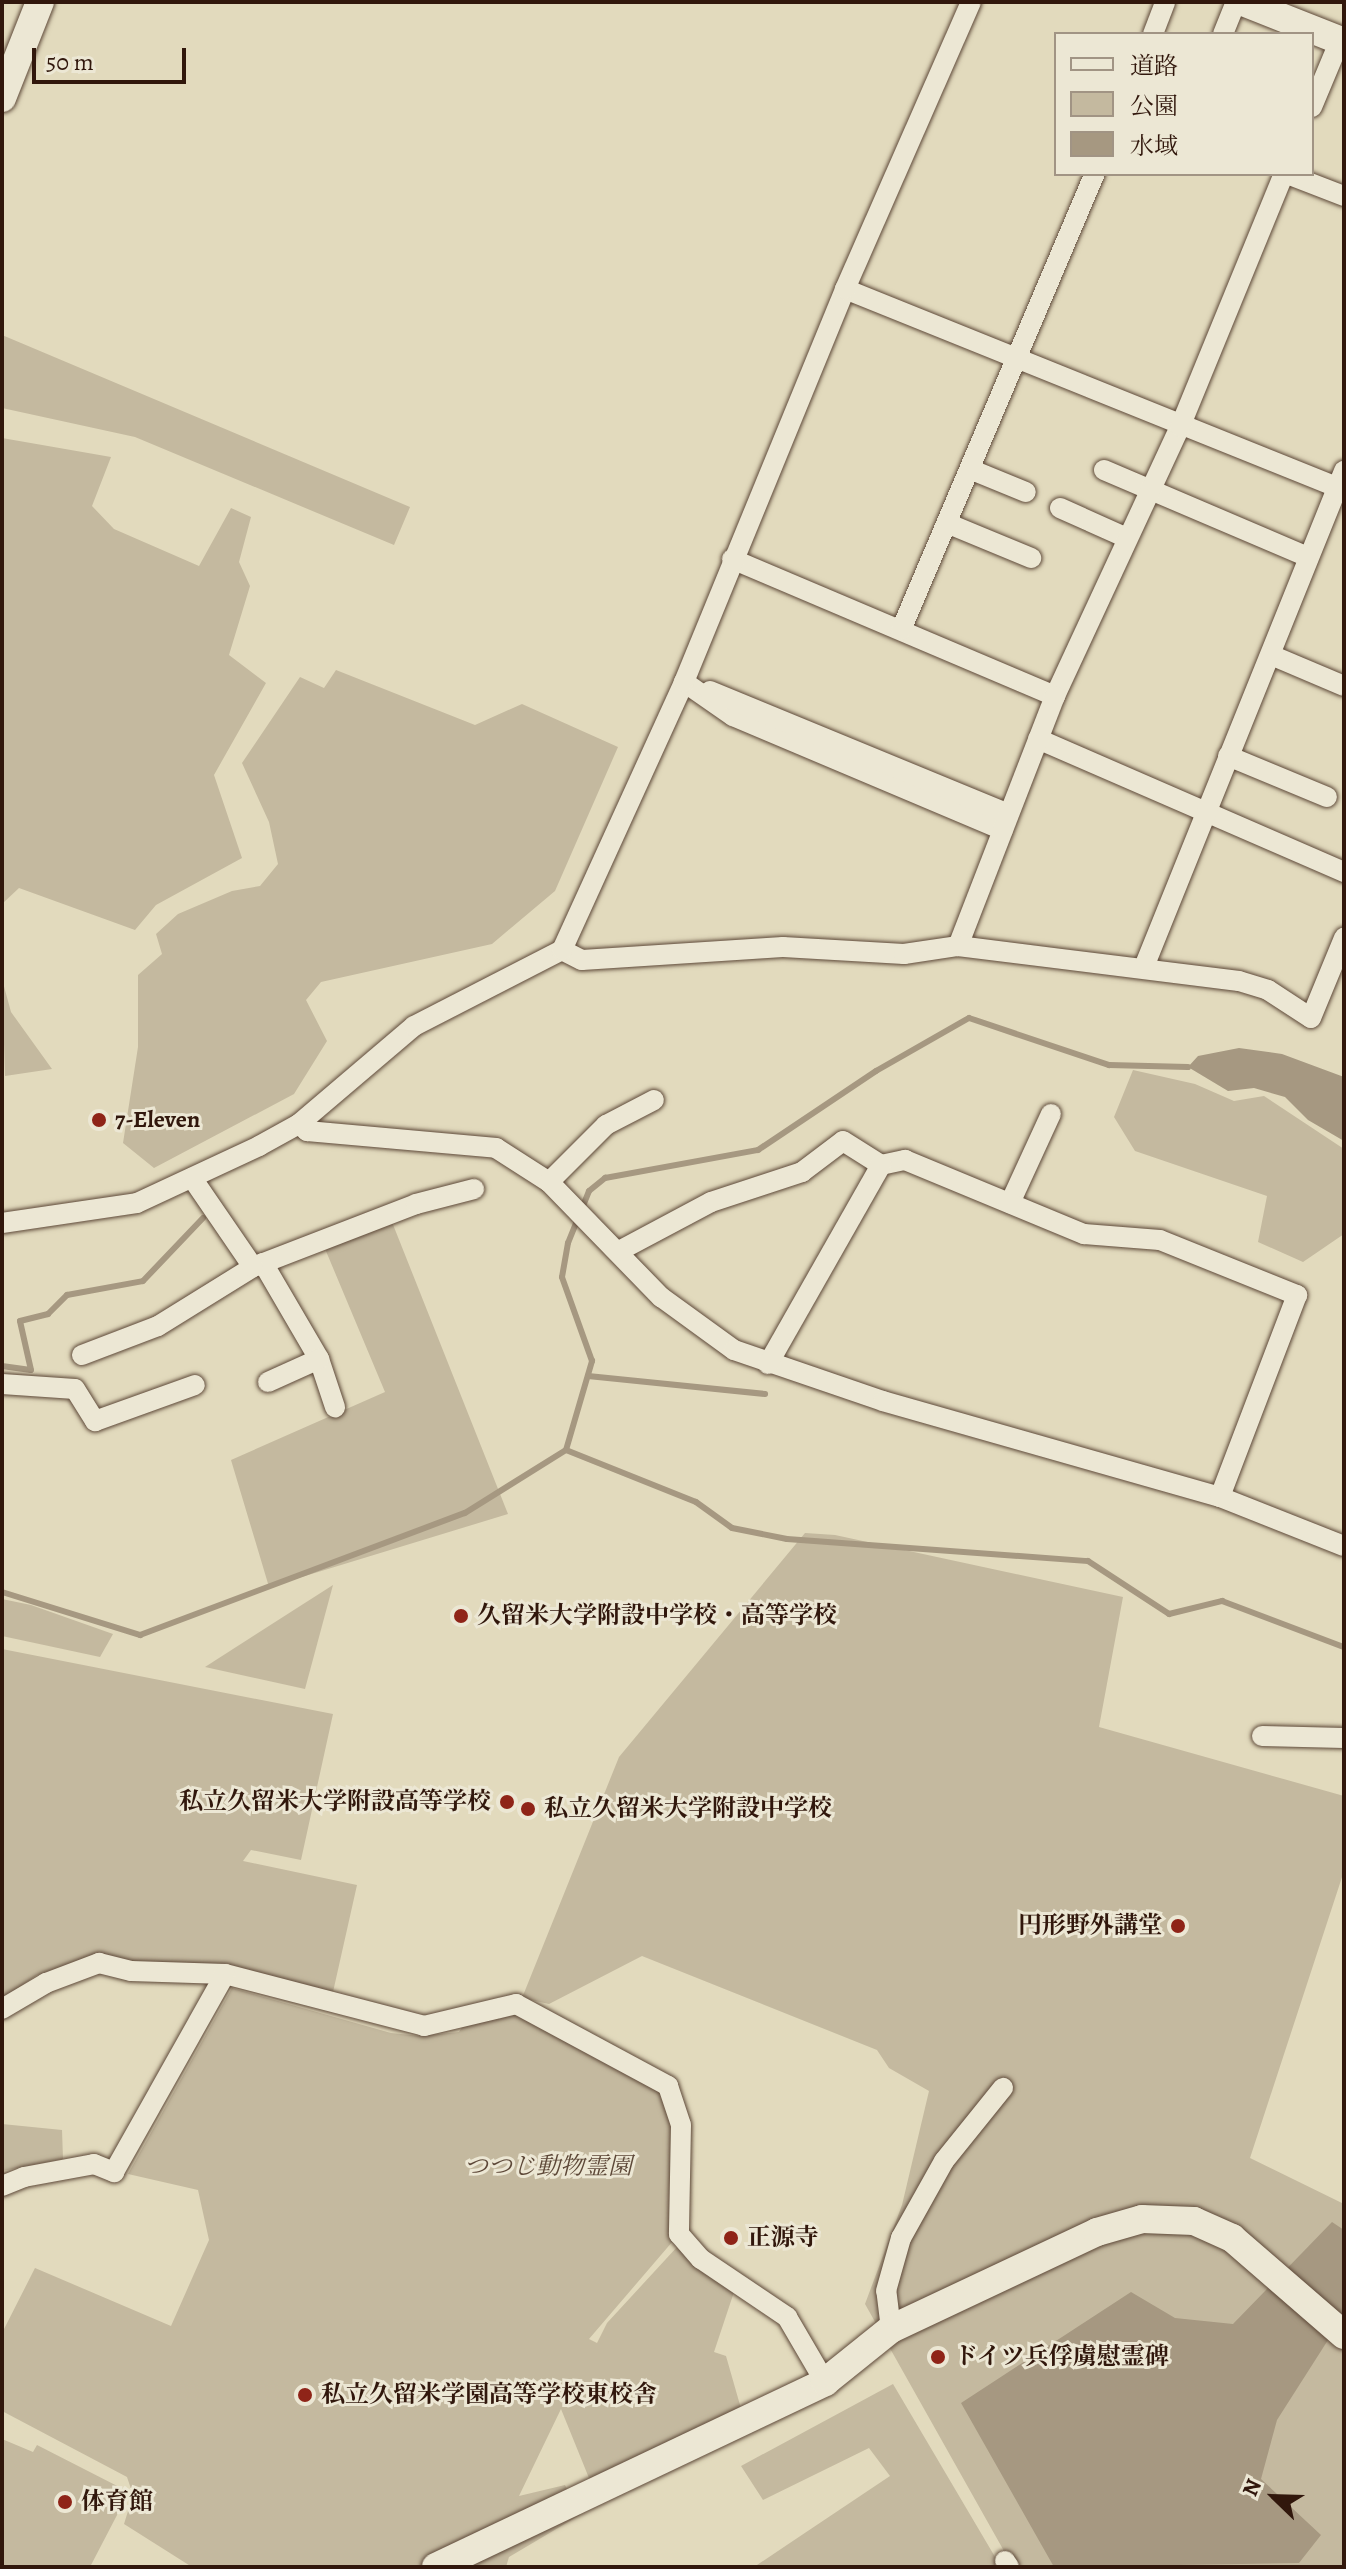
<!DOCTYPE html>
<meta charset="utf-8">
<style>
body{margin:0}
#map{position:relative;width:1346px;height:2569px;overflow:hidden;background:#e2dabd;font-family:Alegreya,"Noto Serif JP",serif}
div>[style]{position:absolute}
.green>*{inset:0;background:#c4b99f}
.water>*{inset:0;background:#a69881}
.stream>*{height:6px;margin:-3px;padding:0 3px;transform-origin:3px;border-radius:3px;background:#a69881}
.roads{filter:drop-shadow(0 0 2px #5d4838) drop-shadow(0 0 2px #5d4838)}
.street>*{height:20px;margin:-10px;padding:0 10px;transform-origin:10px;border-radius:10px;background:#ece7d4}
.secondary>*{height:28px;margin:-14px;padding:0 14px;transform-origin:14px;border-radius:14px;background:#ece7d4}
.dots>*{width:22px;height:22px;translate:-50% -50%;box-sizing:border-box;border:4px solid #ece7d4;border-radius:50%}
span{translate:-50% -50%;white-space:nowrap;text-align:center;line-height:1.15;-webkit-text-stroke:6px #ece7d4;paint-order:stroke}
.poi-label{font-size:24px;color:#31170c;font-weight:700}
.left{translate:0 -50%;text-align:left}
.right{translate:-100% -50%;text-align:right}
.park-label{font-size:24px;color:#5d4838;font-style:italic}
.frame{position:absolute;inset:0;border:4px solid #31170c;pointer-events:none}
.legend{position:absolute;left:1054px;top:32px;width:260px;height:144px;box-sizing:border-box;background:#ece7d4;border:2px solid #a19484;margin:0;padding:10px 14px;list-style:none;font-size:24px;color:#31170c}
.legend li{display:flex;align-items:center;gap:16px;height:40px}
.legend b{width:40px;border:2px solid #a19484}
.north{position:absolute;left:1234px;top:2457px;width:80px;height:80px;-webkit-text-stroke:6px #ece7d4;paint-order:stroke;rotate:293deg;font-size:22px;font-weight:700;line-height:32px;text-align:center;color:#31170c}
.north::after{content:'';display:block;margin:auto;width:28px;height:36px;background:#31170c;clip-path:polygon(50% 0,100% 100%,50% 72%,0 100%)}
.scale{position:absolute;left:32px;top:48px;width:154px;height:36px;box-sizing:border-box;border:4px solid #31170c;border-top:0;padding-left:10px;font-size:24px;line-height:28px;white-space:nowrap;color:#31170c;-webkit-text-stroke:6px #ece7d4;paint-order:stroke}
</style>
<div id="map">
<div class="green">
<div style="clip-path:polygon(2px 335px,410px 507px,394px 545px,135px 437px,2px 408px)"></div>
<div style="clip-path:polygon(2px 438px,111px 457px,92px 506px,114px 529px,199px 566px,231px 508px,251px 517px,239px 562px,250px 586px,229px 655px,266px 683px,214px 775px,242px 858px,156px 905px,135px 930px,19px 888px,2px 904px)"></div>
<div style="clip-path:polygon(336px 670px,475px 725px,522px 704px,618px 747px,555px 891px,492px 944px,321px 982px,306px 1000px,327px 1041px,294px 1094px,154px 1168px,123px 1143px,138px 1047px,138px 975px,162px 954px,156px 934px,178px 914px,232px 891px,260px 886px,278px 864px,269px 822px,242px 763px,300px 677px,324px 688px)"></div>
<div style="clip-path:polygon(2px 979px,11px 1012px,52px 1069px,5px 1076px)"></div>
<div style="clip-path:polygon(1133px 1070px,1195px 1084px,1234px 1101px,1264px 1096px,1344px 1149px,1344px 1234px,1303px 1262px,1258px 1242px,1267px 1196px,1135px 1151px,1114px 1117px)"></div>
<div style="clip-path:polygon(390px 1217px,508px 1514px,269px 1587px,231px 1460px,385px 1392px,323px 1244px)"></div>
<div style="clip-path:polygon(805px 1533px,835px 1535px,1123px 1597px,1099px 1727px,1344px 1796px,1344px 1871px,1250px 2158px,1344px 2204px,1344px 2567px,1013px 2567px,865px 2304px,902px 2205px,929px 2091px,889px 2068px,877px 2050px,642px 1956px,549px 2004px,522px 1998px,619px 1757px)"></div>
<div style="clip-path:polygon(333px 1585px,305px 1689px,205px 1667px)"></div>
<div style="clip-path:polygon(2px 1599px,31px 1605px,113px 1634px,100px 1657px,2px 1636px)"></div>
<div style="clip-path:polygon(2px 1649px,333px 1714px,301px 1860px,251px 1850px,243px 1861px,357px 1885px,333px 1992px,99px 1959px,37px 1975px,2px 1999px)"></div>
<div style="clip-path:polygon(232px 1988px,391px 2033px,420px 2036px,459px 2032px,469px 2016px,516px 2004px,668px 2086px,681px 2125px,679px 2234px,589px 2339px,597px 2343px,607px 2323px,677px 2247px,734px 2292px,714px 2352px,726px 2356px,742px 2412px,591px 2483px,561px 2409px,519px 2496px,565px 2485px,580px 2515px,509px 2557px,506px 2567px,192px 2567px,124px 2524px,133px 2495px,127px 2477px,2px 2411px,2px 2333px,35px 2268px,171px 2326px,209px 2240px,198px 2190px,128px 2174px)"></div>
<div style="clip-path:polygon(2px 2124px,62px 2130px,63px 2159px,2px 2171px)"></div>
<div style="clip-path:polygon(893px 2384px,1001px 2567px,754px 2567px,890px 2476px,869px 2448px,763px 2500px,741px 2466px)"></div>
<div style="clip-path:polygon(2px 2439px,33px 2452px,37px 2445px,129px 2492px,90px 2567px,2px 2567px)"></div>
</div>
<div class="water">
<div style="clip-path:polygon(1239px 1048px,1282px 1054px,1344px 1077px,1344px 1141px,1308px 1120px,1285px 1097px,1254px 1088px,1228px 1091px,1188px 1067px,1198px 1056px)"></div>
<div style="clip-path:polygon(1332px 2222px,1344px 2230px,1344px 2315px,1277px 2420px,1261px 2479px,1321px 2535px,1299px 2563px,1054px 2567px,961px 2403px,1131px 2292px,1175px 2318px,1233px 2324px)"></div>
</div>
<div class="stream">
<div style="left:2px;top:1366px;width:29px;rotate:8deg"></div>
<div style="left:31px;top:1370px;width:50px;rotate:-102.7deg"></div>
<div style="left:20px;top:1321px;width:29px;rotate:-14deg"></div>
<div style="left:48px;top:1314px;width:27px;rotate:-45deg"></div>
<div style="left:67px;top:1295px;width:77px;rotate:-10.4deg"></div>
<div style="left:143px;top:1281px;width:87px;rotate:-46.4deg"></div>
<div style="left:588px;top:1376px;width:178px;rotate:5.8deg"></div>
<div style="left:566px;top:1450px;width:93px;rotate:-73.7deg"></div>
<div style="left:592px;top:1361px;width:89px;rotate:-109.7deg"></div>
<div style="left:562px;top:1277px;width:35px;rotate:-80deg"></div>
<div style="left:568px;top:1243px;width:56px;rotate:-68deg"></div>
<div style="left:589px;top:1191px;width:21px;rotate:-39deg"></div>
<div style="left:605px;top:1178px;width:156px;rotate:-10.4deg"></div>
<div style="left:758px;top:1150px;width:142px;rotate:-33.8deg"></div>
<div style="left:876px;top:1071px;width:107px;rotate:-29.7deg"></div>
<div style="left:969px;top:1018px;width:148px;rotate:18.6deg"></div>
<div style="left:1109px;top:1065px;width:79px;rotate:1.5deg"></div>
<div style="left:2px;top:1592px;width:145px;rotate:17.3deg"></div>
<div style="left:140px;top:1635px;width:347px;rotate:-20.6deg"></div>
<div style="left:465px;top:1513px;width:119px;rotate:-32deg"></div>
<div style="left:566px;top:1450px;width:140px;rotate:21.8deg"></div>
<div style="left:696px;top:1502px;width:44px;rotate:35.8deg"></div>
<div style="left:732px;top:1528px;width:56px;rotate:11.3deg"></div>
<div style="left:787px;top:1539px;width:302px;rotate:4.2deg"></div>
<div style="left:1088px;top:1561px;width:97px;rotate:33.2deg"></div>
<div style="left:1169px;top:1614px;width:55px;rotate:-13.8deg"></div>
<div style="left:1222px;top:1601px;width:130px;rotate:20.7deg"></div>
</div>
<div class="roads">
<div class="street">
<div style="left:1153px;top:34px;width:34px;rotate:-69deg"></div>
<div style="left:1223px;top:34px;width:35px;rotate:-68deg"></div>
<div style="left:1312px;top:107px;width:73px;rotate:-67.3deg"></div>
<div style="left:1287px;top:174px;width:61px;rotate:21.1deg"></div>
<div style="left:845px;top:289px;width:538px;rotate:21.94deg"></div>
<div style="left:972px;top:470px;width:58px;rotate:22.2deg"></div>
<div style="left:1104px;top:470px;width:222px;rotate:23.1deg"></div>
<div style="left:1060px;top:508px;width:73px;rotate:24.1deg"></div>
<div style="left:949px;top:524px;width:89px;rotate:22.5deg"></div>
<div style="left:732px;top:559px;width:351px;rotate:23deg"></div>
<div style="left:1055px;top:696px;width:297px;rotate:-65.1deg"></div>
<div style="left:1180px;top:427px;width:274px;rotate:-67.7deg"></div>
<div style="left:901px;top:630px;width:496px;rotate:-67deg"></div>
<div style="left:1271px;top:655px;width:79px;rotate:23deg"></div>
<div style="left:684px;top:682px;width:60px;rotate:34.8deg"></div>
<div style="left:733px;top:716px;width:293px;rotate:22.9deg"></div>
<div style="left:710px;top:691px;width:323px;rotate:22.4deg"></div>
<div style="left:1038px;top:739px;width:334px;rotate:23.5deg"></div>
<div style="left:1228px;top:756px;width:107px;rotate:22.5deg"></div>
<div style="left:958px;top:946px;width:268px;rotate:-68.8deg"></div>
<div style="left:562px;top:950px;width:22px;rotate:27deg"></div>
<div style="left:582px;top:960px;width:201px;rotate:-3.7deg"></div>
<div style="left:783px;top:947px;width:121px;rotate:3.3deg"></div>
<div style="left:904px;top:954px;width:55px;rotate:-8.4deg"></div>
<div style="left:958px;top:946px;width:283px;rotate:7.1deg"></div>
<div style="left:1239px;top:981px;width:30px;rotate:17deg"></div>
<div style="left:1268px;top:990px;width:51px;rotate:33.1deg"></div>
<div style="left:1311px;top:1018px;width:87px;rotate:-67.6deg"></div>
<div style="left:1144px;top:967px;width:535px;rotate:-68.04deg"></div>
<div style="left:299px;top:1124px;width:11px;rotate:41deg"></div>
<div style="left:307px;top:1131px;width:190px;rotate:5.1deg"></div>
<div style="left:496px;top:1148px;width:63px;rotate:32.7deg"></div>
<div style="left:549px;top:1182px;width:161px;rotate:45.8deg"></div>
<div style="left:661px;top:1297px;width:90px;rotate:36deg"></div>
<div style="left:734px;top:1350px;width:157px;rotate:18.9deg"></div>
<div style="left:883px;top:1401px;width:350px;rotate:15.9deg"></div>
<div style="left:1220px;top:1497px;width:133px;rotate:21.6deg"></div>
<div style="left:549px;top:1182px;width:81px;rotate:-45deg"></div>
<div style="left:606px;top:1125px;width:54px;rotate:-27.5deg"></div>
<div style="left:1010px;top:1203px;width:98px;rotate:-65.3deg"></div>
<div style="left:2px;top:1223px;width:136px;rotate:-8.4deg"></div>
<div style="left:137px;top:1203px;width:135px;rotate:-25deg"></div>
<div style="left:259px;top:1146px;width:46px;rotate:-28.8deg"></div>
<div style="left:299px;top:1124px;width:151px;rotate:-40.4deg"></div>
<div style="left:414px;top:1026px;width:166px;rotate:-27.2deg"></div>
<div style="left:562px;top:950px;width:294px;rotate:-65.5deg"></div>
<div style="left:684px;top:682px;width:425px;rotate:-67.7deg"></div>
<div style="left:845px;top:289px;width:313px;rotate:-66.3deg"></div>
<div style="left:619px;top:1251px;width:104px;rotate:-28deg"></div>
<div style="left:711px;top:1202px;width:96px;rotate:-18.2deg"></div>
<div style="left:802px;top:1172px;width:51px;rotate:-37.1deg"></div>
<div style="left:843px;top:1141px;width:45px;rotate:32.3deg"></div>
<div style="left:881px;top:1165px;width:25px;rotate:-12deg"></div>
<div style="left:905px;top:1160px;width:194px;rotate:22.5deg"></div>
<div style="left:1084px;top:1234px;width:76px;rotate:4.5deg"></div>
<div style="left:1160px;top:1240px;width:148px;rotate:21.9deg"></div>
<div style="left:1297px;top:1295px;width:216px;rotate:110.9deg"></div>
<div style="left:263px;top:1263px;width:111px;rotate:59.7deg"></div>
<div style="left:319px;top:1359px;width:51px;rotate:71.6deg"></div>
<div style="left:253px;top:1267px;width:175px;rotate:-21.1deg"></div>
<div style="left:416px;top:1204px;width:60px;rotate:-14.5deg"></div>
<div style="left:82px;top:1355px;width:81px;rotate:-20.9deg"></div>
<div style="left:158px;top:1326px;width:112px;rotate:-31.8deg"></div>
<div style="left:253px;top:1267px;width:108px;rotate:-124.4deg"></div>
<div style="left:768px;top:1364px;width:229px;rotate:-60.4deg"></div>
<div style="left:268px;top:1382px;width:56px;rotate:-24.3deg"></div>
<div style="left:2px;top:1384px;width:73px;rotate:3.9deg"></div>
<div style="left:75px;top:1389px;width:38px;rotate:58deg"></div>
<div style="left:95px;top:1421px;width:106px;rotate:-19.8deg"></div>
<div style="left:1262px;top:1736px;width:82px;rotate:1.4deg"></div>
<div style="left:2px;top:2009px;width:51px;rotate:-30.6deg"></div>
<div style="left:46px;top:1983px;width:57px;rotate:-20.7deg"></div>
<div style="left:99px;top:1963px;width:33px;rotate:14deg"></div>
<div style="left:131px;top:1971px;width:94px;rotate:1.8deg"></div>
<div style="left:225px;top:1974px;width:206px;rotate:14.6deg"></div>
<div style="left:424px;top:2026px;width:95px;rotate:-13.4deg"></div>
<div style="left:516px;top:2004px;width:173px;rotate:28.3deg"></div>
<div style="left:668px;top:2086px;width:41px;rotate:71.6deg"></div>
<div style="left:681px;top:2125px;width:109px;rotate:91.1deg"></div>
<div style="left:679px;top:2234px;width:33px;rotate:49deg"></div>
<div style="left:701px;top:2259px;width:104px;rotate:34deg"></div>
<div style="left:787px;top:2317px;width:75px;rotate:59.7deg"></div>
<div style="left:2px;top:2186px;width:24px;rotate:-22deg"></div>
<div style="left:24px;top:2177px;width:71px;rotate:-10.5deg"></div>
<div style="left:94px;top:2164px;width:22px;rotate:22deg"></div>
<div style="left:114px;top:2172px;width:227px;rotate:-60.7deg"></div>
<div style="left:891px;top:2329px;width:38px;rotate:-97deg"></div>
<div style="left:886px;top:2291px;width:55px;rotate:-74.2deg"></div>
<div style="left:901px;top:2238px;width:88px;rotate:-60.8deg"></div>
<div style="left:944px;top:2161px;width:94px;rotate:-51.1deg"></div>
<div style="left:1005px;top:2561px;width:7px;rotate:56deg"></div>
</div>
<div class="secondary">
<div style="left:1243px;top:2px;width:109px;rotate:21.6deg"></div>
<div style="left:2px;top:98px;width:103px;rotate:-68.4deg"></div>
<div style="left:436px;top:2567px;width:431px;rotate:-25.4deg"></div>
<div style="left:825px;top:2382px;width:85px;rotate:-38.8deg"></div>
<div style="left:891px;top:2329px;width:228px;rotate:-25.2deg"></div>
<div style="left:1097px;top:2232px;width:47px;rotate:-16.1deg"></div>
<div style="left:1142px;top:2219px;width:52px;rotate:2.2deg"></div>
<div style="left:1194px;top:2221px;width:42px;rotate:24.1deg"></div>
<div style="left:1232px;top:2238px;width:148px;rotate:40.9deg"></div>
</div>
</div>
<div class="dots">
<div style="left:99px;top:1120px;background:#8f2418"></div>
<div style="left:461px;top:1616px;background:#8f2418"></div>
<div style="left:507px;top:1802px;background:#8f2418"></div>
<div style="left:528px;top:1809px;background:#8f2418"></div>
<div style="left:1178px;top:1926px;background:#8f2418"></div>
<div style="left:731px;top:2238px;background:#8f2418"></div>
<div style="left:938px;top:2357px;background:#8f2418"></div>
<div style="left:305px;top:2395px;background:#8f2418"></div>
<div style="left:65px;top:2502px;background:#8f2418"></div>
</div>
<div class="poi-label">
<span class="left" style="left:115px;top:1120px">7-Eleven</span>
<span class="left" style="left:477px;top:1616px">久留米大学附設中学校・高等学校</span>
<span class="right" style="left:491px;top:1802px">私立久留米大学附設高等学校</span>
<span class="left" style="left:544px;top:1809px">私立久留米大学附設中学校</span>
<span class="right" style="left:1162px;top:1926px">円形野外講堂</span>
<span class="left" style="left:747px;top:2238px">正源寺</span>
<span class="left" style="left:954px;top:2357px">ドイツ兵俘虜慰霊碑</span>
<span class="left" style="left:321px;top:2395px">私立久留米学園高等学校東校舎</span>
<span class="left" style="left:81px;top:2502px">体育館</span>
</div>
<div class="park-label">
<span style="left:548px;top:2167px">つつじ動物霊園</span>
</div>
<div class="frame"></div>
<ul class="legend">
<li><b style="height:10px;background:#ece7d4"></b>道路</li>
<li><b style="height:22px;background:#c4b99f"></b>公園</li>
<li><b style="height:22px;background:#a69881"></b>水域</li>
</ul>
<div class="north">N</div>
<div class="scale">50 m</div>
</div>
